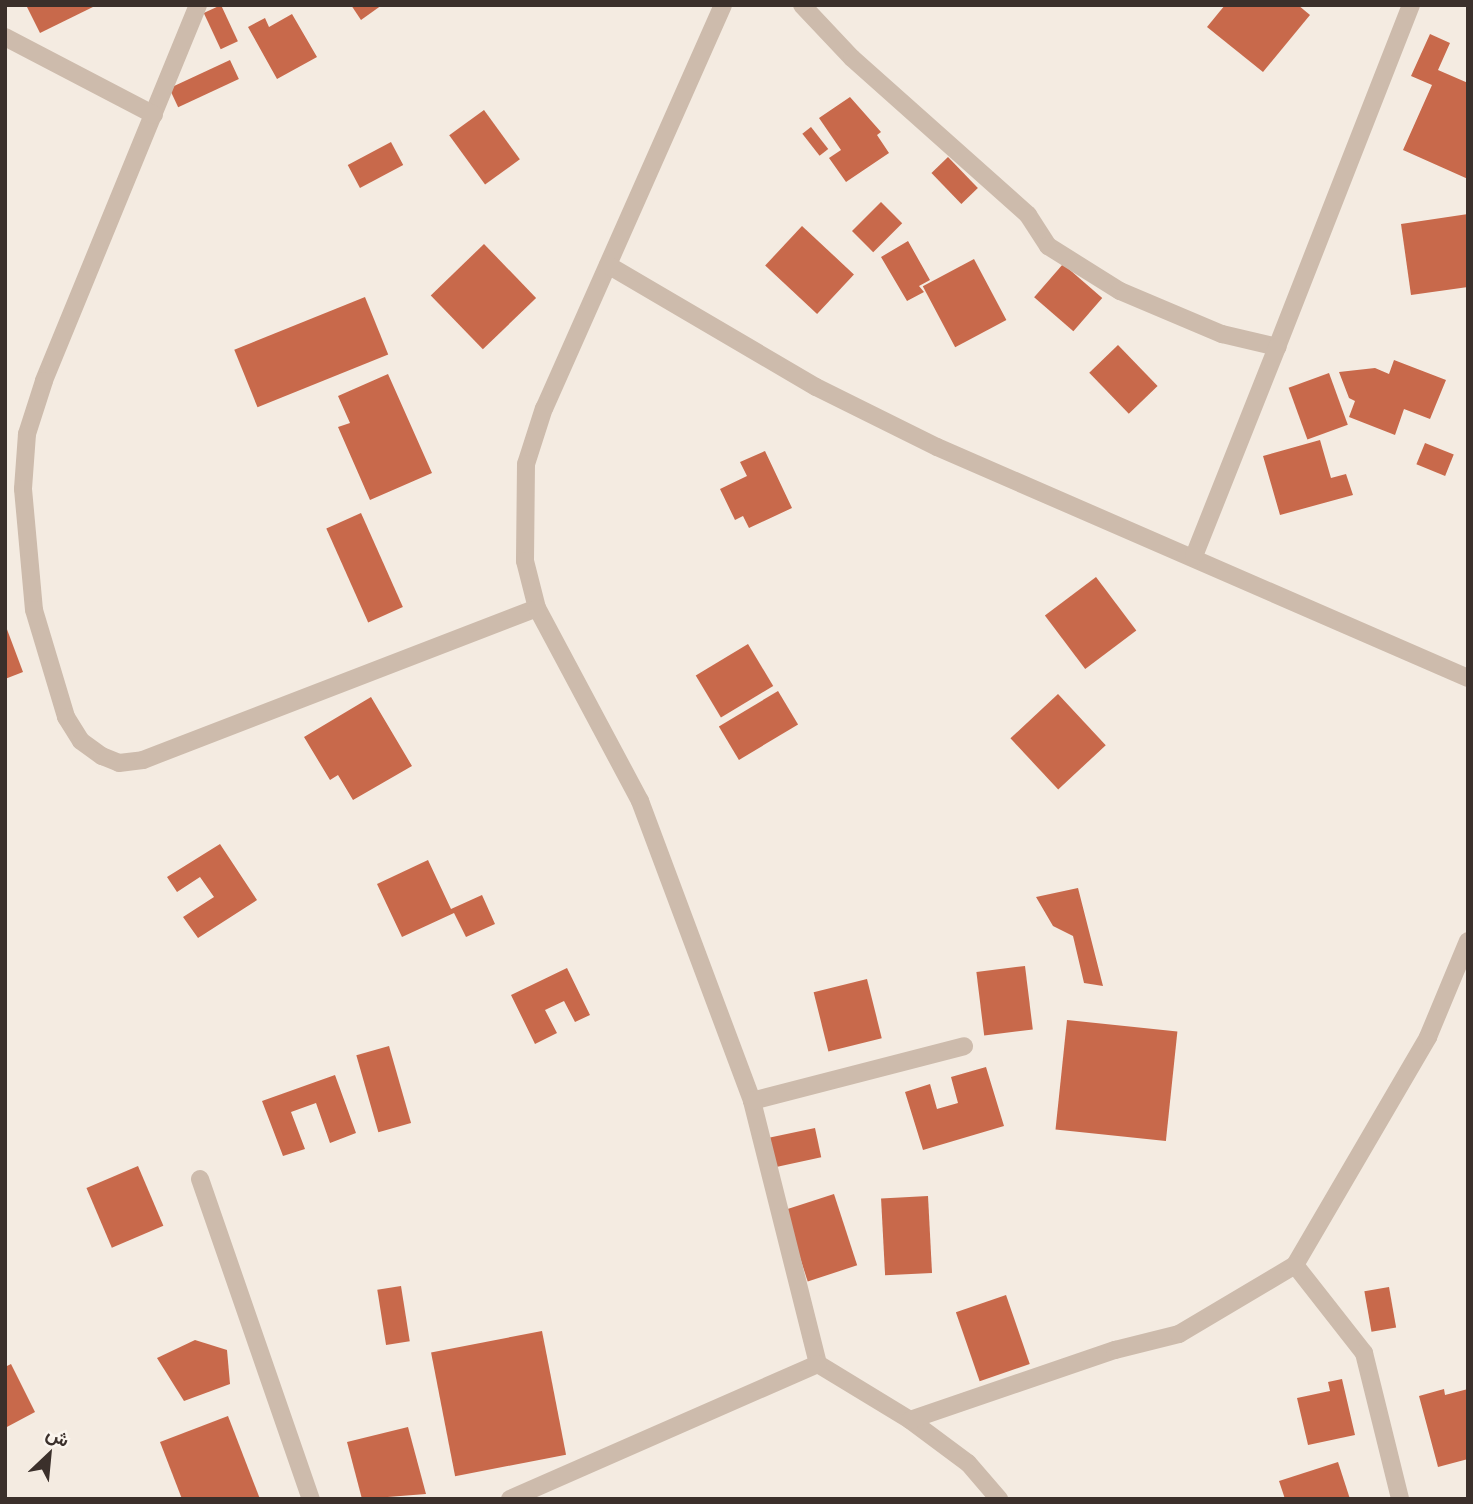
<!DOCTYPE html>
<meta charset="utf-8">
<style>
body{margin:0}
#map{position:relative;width:1473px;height:1504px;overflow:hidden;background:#f4ebe1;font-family:"Archivo Narrow",Vazirmatn,sans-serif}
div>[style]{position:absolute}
.building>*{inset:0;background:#c8694b;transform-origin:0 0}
.minor>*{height:18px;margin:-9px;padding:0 9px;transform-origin:9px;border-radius:9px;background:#cdbbac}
span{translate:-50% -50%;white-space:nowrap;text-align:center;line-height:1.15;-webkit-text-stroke:7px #fbf5ee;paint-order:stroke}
.frame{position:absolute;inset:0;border:7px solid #3b302b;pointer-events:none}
.north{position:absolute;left:14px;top:1420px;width:70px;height:70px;-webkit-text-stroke:5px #fbf5ee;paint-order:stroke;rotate:26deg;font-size:19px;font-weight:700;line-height:28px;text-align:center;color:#3b302b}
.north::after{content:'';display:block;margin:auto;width:24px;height:32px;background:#3b302b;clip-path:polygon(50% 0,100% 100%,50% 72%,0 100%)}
</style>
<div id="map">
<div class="building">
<div style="clip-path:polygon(26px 5px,97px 5px,40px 33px)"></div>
<div style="left:221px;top:5px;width:40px;height:19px;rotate:65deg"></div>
<div style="clip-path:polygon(351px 5px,382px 5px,361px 20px)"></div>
<div style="clip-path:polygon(1225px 5px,1298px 5px,1310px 15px,1263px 72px,1207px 27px)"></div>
<div style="clip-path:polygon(292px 14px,317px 57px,277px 79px,248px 27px,265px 18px,269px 27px)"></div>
<div style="clip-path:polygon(1430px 34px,1450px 43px,1438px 70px,1468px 83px,1468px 179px,1403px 150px,1432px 85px,1411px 76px)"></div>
<div style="left:230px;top:60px;width:21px;height:67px;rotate:65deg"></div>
<div style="clip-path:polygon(850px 97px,881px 132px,877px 135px,889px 153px,846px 182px,829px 158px,841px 150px,819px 118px)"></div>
<div style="left:484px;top:110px;width:61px;height:43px;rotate:54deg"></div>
<div style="left:811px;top:127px;width:28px;height:11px;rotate:52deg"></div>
<div style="left:391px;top:142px;width:26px;height:49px;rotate:62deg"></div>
<div style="left:948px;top:157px;width:43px;height:23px;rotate:46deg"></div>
<div style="left:881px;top:202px;width:30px;height:41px;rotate:45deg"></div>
<div style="clip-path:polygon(1468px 214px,1468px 287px,1411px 295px,1401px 224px)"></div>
<div style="left:802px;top:226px;width:71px;height:54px;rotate:43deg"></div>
<div style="clip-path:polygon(908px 241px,930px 280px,919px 286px,924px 292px,907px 301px,881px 257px)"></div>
<div style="left:484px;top:244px;width:75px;height:74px;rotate:46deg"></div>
<div style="left:974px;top:259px;width:69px;height:58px;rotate:62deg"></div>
<div style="left:1063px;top:264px;width:52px;height:44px;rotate:41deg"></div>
<div style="left:365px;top:297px;width:62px;height:141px;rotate:68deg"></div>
<div style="left:1118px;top:345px;width:57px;height:40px;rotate:46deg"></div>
<div style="clip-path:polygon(1394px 360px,1446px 380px,1430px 419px,1404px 409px,1395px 435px,1349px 417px,1355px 401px,1349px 398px,1339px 372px,1375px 368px,1389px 374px)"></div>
<div style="left:1329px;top:373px;width:55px;height:43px;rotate:70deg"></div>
<div style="clip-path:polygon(388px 374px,432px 473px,370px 500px,338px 427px,350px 423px,338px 396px)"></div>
<div style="clip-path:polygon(1320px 440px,1331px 478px,1346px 474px,1353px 495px,1280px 515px,1263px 456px)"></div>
<div style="left:1425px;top:443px;width:31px;height:23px;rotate:22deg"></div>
<div style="clip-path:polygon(765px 451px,792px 508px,749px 528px,743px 516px,735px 520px,720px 489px,747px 476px,740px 462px)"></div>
<div style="left:361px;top:513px;width:103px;height:38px;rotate:66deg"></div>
<div style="left:1096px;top:577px;width:67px;height:64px;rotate:53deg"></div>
<div style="clip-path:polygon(5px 624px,23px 672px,5px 679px)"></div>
<div style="left:748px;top:644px;width:49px;height:61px;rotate:59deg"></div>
<div style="left:778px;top:691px;width:39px;height:69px;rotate:59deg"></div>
<div style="left:1058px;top:694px;width:70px;height:65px;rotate:47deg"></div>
<div style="clip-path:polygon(371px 697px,412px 766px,353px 800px,338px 775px,330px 780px,304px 737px)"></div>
<div style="clip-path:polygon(220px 844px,257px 900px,198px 938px,183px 917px,214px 897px,200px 877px,177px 892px,167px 877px)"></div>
<div style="clip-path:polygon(428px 860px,451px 909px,482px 895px,495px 924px,466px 937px,454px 913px,402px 937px,377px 884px)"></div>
<div style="clip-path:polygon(1078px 888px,1103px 986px,1084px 983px,1073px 936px,1053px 926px,1036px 897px)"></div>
<div style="left:1025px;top:966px;width:64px;height:49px;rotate:83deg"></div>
<div style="clip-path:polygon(567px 968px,590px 1015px,575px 1022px,564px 1001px,545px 1010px,557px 1033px,535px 1044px,511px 995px)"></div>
<div style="left:867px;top:979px;width:61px;height:55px;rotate:76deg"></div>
<div style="left:1067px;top:1020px;width:111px;height:110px;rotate:6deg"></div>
<div style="left:389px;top:1046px;width:80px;height:34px;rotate:74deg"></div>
<div style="clip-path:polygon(986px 1067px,1004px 1126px,923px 1150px,905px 1092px,930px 1084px,937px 1109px,958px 1103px,951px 1077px)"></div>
<div style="clip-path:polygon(335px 1075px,356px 1133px,330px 1143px,316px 1103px,291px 1112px,305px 1149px,283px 1156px,262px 1101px)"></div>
<div style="left:815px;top:1128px;width:30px;height:46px;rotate:78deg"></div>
<div style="left:138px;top:1166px;width:65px;height:56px;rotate:67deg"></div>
<div style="left:834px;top:1194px;width:75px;height:52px;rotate:72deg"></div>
<div style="left:928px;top:1196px;width:77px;height:47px;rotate:87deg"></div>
<div style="left:401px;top:1286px;width:56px;height:24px;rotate:81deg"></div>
<div style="left:1389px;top:1287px;width:41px;height:25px;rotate:80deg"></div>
<div style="left:1006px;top:1295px;width:73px;height:53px;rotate:71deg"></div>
<div style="left:542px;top:1331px;width:126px;height:113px;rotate:79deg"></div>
<div style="clip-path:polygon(195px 1340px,227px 1350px,230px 1384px,184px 1401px,157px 1358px)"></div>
<div style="clip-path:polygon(11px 1364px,35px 1412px,5px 1428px,5px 1367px)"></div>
<div style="clip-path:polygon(1342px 1379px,1355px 1435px,1308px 1445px,1297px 1398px,1330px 1391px,1328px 1382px)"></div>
<div style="clip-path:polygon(1444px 1389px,1445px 1395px,1468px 1389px,1468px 1459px,1438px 1467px,1419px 1396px)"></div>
<div style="clip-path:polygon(228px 1416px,260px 1499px,182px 1499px,160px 1442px)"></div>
<div style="clip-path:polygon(408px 1427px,426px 1494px,362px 1499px,347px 1442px)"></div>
<div style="clip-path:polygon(1338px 1462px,1350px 1499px,1285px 1499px,1279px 1481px)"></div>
</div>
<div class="minor">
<div style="left:198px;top:5px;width:406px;rotate:112.3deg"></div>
<div style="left:44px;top:381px;width:56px;rotate:107.8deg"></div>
<div style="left:27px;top:434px;width:55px;rotate:94.2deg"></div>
<div style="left:23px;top:489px;width:121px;rotate:84.8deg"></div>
<div style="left:34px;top:610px;width:112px;rotate:73.3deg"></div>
<div style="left:66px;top:717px;width:28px;rotate:58deg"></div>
<div style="left:81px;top:741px;width:26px;rotate:36deg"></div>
<div style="left:102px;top:756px;width:18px;rotate:22deg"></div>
<div style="left:119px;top:763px;width:24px;rotate:-7deg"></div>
<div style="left:143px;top:760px;width:422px;rotate:-21.1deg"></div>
<div style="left:723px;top:5px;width:441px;rotate:113.9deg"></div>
<div style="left:544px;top:408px;width:59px;rotate:107.8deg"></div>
<div style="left:526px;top:464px;width:97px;rotate:90.6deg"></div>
<div style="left:525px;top:561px;width:49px;rotate:75.7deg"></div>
<div style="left:537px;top:608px;width:219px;rotate:61.9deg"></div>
<div style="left:640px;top:801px;width:320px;rotate:69.5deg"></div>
<div style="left:752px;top:1101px;width:271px;rotate:75.9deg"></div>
<div style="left:818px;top:1364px;width:108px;rotate:31.3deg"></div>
<div style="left:910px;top:1420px;width:72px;rotate:36.6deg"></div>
<div style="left:968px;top:1463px;width:48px;rotate:49.3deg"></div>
<div style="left:802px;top:5px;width:73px;rotate:46.7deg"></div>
<div style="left:852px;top:58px;width:236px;rotate:41.7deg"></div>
<div style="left:1028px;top:215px;width:37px;rotate:57deg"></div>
<div style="left:1048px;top:246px;width:85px;rotate:32deg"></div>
<div style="left:1120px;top:291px;width:111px;rotate:22.9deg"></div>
<div style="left:1222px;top:334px;width:57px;rotate:13.3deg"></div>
<div style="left:1277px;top:347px;width:367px;rotate:-68.6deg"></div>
<div style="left:5px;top:37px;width:168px;rotate:27.6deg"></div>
<div style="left:608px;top:265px;width:241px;rotate:30.4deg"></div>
<div style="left:816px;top:387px;width:135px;rotate:26.4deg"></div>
<div style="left:937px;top:447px;width:579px;rotate:23.51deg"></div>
<div style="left:1194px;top:556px;width:225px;rotate:-68.3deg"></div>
<div style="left:752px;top:1101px;width:219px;rotate:-14.5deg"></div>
<div style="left:200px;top:1179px;width:339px;rotate:70.9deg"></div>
<div style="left:1295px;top:1265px;width:264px;rotate:-59.7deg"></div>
<div style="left:1428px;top:1037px;width:104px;rotate:-67.4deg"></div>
<div style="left:910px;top:1420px;width:217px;rotate:-18.9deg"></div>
<div style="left:1115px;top:1350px;width:66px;rotate:-14deg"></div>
<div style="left:1179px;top:1334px;width:135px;rotate:-30.7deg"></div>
<div style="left:1295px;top:1265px;width:112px;rotate:51.9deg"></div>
<div style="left:1364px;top:1353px;width:150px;rotate:76.1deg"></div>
<div style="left:510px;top:1499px;width:336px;rotate:-23.7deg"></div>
</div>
<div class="frame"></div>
<div class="north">ش</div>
</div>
